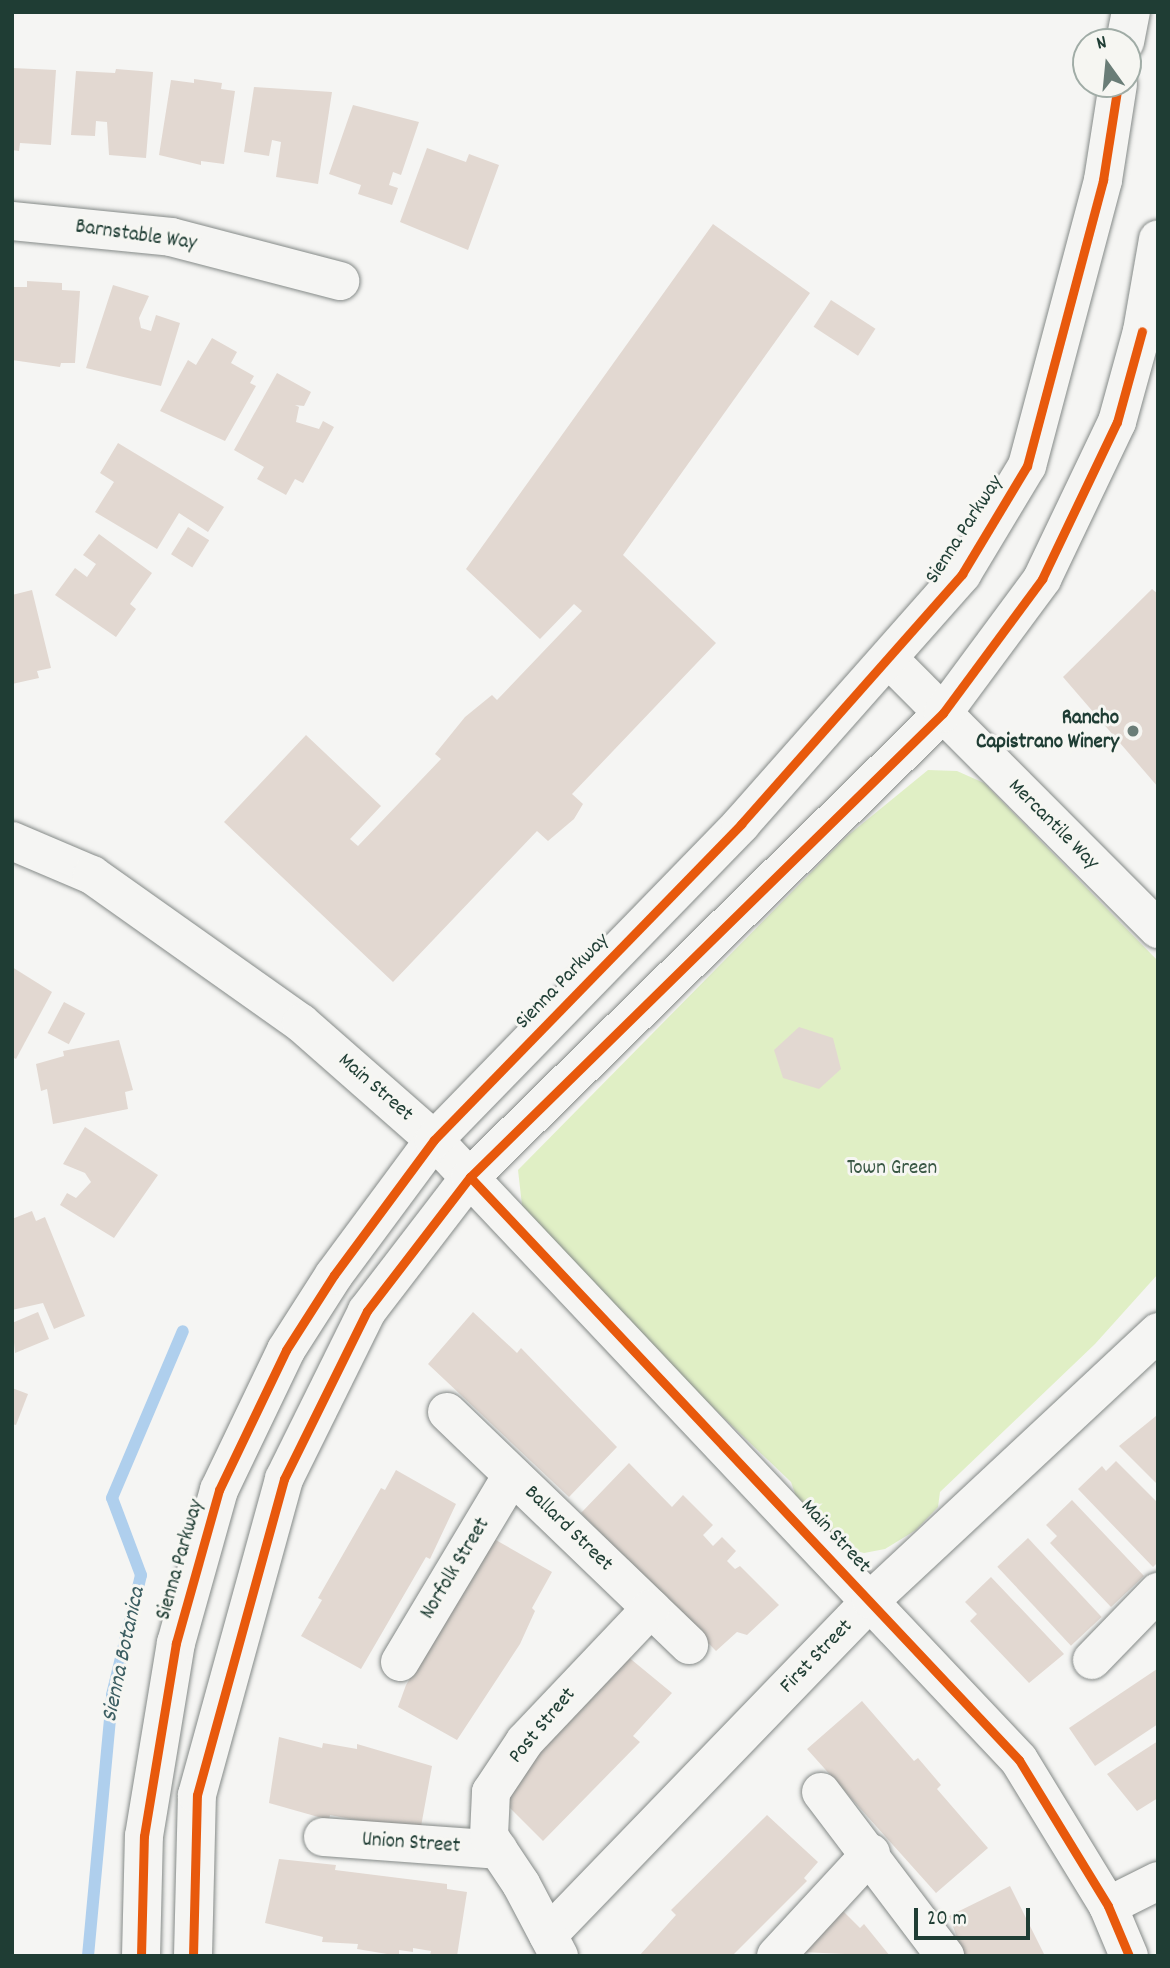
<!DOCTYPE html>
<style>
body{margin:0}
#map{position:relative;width:1170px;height:1968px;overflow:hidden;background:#f5f5f3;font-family:Dekko,sans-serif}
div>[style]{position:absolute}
.green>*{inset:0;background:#e0efc5}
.stream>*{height:12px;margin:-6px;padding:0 6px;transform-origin:6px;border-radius:6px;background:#afcfed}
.building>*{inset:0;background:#e2d8d1;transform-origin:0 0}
.roads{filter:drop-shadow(0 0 2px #858a88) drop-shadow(0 0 2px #858a88)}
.street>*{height:38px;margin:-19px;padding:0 19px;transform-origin:19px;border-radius:19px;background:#f5f5f3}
.secondary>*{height:38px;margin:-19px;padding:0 19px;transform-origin:19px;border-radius:19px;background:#f5f5f3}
.cycleway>*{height:9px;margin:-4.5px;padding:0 4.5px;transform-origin:4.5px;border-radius:4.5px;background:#e8590c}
.dots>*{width:19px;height:19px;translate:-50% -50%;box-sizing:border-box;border:4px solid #f6f6f2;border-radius:50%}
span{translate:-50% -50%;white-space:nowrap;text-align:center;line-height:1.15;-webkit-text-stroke:6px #f6f6f2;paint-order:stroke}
.street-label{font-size:21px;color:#1f3d34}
.poi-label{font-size:21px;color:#1f3d34;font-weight:700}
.right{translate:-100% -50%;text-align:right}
.park-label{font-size:21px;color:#395744}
.water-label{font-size:23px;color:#3c5e62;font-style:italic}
.frame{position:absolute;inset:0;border:14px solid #1f3d34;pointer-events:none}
.north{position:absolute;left:1072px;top:28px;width:70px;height:70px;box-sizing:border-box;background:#f6f6f2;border:2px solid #a0aca6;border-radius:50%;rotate:345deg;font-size:19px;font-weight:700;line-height:28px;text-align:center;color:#1f3d34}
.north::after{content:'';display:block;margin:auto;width:24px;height:32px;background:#6a7d77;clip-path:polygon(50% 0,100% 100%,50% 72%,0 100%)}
.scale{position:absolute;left:914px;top:1908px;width:116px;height:32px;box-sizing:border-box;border:4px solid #1f3d34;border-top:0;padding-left:9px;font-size:21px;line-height:24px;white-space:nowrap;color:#1f3d34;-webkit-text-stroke:5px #f6f6f2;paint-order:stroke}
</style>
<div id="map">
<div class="green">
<div style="clip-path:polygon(928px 770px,957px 771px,984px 783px,1158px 961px,1158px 1274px,1095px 1344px,940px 1492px,938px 1507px,916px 1530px,885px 1549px,864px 1553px,842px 1547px,800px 1508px,791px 1482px,561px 1262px,523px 1214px,518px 1170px,846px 837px)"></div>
</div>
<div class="stream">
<div style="left:88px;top:1956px;width:262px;rotate:-84.7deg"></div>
<div style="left:112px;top:1695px;width:123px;rotate:-76.4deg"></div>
<div style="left:141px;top:1575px;width:82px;rotate:-110.6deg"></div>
<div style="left:112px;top:1498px;width:181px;rotate:-67deg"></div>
</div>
<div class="building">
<div style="clip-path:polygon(12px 68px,56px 70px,51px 145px,20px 143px,19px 151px,12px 150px)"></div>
<div style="clip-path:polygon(116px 69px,153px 72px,146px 158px,109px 155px,107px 122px,96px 121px,95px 136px,71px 135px,76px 71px,115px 73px)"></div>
<div style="clip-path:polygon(194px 79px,222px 83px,221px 89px,235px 91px,224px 164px,201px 161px,201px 165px,159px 155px,171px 80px,194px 83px)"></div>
<div style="clip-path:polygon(254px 87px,332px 92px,318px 184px,276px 177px,281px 142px,272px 140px,269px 156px,244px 152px)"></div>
<div style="clip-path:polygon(353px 105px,419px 122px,401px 175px,393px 172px,389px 185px,398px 188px,392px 205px,358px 194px,361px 185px,329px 174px)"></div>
<div style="clip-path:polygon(427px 148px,466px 162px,469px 154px,499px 165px,468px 250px,400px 222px)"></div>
<div style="clip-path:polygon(713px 224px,810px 293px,623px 555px,716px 643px,572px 794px,583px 804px,574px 819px,548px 841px,537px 831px,393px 982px,224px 822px,306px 735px,381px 806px,350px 839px,358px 846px,441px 759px,435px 754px,465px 717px,492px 695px,497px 700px,582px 611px,574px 604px,540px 639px,466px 569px)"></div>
<div style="clip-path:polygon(27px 281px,62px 283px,62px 290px,80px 291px,75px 363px,61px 363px,60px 367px,12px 360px,14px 287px,27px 287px)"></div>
<div style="clip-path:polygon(113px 285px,149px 296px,139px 318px,141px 328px,151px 331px,156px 315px,180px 323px,161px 386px,86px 368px)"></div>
<div style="left:831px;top:300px;width:53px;height:32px;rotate:33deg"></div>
<div style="clip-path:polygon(212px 338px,237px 352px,231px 363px,254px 376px,250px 383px,256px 386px,225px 441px,160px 411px,188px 360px,196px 365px)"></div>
<div style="clip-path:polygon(277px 373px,311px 392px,304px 406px,295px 405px,299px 407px,296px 422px,319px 429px,323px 421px,334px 427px,303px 483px,295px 479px,286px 495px,257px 479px,264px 467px,234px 450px)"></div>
<div style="clip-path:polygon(118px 443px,224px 507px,208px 532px,179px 513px,157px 549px,95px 512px,114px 482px,100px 473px)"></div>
<div style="left:188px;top:527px;width:25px;height:32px;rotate:32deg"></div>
<div style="clip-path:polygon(99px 534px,152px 573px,130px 604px,136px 609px,116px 637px,55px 595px,75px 568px,87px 577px,96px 564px,83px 555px)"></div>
<div style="clip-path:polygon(1152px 589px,1158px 594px,1158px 787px,1063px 677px)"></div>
<div style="clip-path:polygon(32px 590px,51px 668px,37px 671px,39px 678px,12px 684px,12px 595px)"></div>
<div style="clip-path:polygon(12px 967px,52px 992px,16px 1059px,12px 1057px)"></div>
<div style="left:64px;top:1002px;width:24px;height:35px;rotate:28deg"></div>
<div style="clip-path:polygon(799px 1027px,833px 1038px,841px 1069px,819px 1089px,783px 1078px,774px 1050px)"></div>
<div style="clip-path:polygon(119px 1040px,133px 1090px,125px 1092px,128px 1109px,53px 1124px,47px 1089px,41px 1091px,36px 1064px,64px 1056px,63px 1051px)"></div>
<div style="clip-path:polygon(85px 1127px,158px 1175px,114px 1238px,60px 1205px,67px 1193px,76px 1198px,91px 1182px,85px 1173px,63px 1164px)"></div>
<div style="clip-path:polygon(32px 1211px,36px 1221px,45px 1217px,85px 1316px,54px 1329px,43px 1303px,12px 1310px,12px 1219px)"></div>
<div style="clip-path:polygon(38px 1312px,49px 1339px,15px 1353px,12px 1323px)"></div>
<div style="clip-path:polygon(473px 1312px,517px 1353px,521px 1348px,617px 1447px,569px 1497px,428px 1364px)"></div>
<div style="clip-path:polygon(12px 1388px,28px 1394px,16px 1425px,12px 1424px)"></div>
<div style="clip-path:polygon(1156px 1416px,1158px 1418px,1158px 1485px,1119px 1446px)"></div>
<div style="clip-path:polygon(1116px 1461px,1158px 1503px,1158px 1562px,1153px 1567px,1078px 1489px,1102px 1466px,1106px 1471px)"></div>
<div style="clip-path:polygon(629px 1463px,672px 1507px,683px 1495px,713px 1525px,703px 1535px,713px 1546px,722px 1537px,736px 1551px,727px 1561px,735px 1569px,740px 1566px,779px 1605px,747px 1635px,737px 1632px,716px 1651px,581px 1513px)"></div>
<div style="clip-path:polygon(396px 1470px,456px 1504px,430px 1559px,426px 1557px,361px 1669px,301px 1636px,322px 1600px,318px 1598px,381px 1488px,385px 1490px)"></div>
<div style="clip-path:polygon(1072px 1500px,1144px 1576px,1111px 1607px,1050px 1543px,1057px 1536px,1046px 1525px)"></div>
<div style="left:1028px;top:1538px;width:108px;height:42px;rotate:47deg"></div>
<div style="clip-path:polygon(494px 1539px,552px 1572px,532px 1608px,535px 1611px,520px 1644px,457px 1740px,398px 1707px,406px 1685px)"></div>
<div style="clip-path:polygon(991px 1577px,1064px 1654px,1029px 1683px,970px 1621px,977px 1614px,965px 1602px)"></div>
<div style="clip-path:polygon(621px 1651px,672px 1693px,633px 1736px,640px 1742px,543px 1841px,493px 1791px)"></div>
<div style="clip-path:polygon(1157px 1669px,1158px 1724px,1095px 1766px,1069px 1728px)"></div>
<div style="clip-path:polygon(862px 1701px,914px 1761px,918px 1758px,941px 1785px,937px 1789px,988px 1848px,936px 1893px,807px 1749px)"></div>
<div style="clip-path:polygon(279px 1737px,322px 1748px,323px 1743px,357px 1749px,357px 1744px,432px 1766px,420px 1832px,330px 1815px,329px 1820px,269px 1803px)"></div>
<div style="clip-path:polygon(1158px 1741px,1158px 1798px,1137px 1811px,1107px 1774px)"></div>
<div style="clip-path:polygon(767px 1815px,818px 1862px,804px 1878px,807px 1881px,732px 1956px,639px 1956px,676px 1915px,671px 1910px)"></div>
<div style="clip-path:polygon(279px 1859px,336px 1865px,335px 1870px,447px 1884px,447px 1889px,467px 1892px,457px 1956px,430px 1955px,431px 1951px,413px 1948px,413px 1952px,399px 1950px,399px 1956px,357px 1949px,358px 1944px,322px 1942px,323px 1937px,265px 1923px)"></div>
<div style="clip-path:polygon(1010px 1886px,1045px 1956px,964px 1956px,949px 1916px)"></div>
<div style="clip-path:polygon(843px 1911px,860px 1928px,864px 1924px,890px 1956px,800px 1952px)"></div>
</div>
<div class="roads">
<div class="street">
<div style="left:12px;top:221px;width:160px;rotate:5.7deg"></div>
<div style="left:171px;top:237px;width:175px;rotate:14.6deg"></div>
<div style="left:890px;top:660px;width:380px;rotate:45.1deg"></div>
<div style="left:12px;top:841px;width:87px;rotate:23deg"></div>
<div style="left:92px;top:875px;width:256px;rotate:35.3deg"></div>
<div style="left:301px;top:1023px;width:177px;rotate:41.3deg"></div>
<div style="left:434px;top:1140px;width:852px;rotate:46.66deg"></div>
<div style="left:1019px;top:1760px;width:171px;rotate:58.6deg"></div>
<div style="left:1108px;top:1906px;width:54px;rotate:67.2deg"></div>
<div style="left:447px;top:1412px;width:336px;rotate:43.9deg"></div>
<div style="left:1092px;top:1660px;width:95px;rotate:-45.9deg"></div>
<div style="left:400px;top:1662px;width:218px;rotate:-59.1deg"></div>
<div style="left:821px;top:1792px;width:206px;rotate:52.9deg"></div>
<div style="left:323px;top:1837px;width:176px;rotate:4.2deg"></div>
<div style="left:1108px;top:1906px;width:56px;rotate:-26.6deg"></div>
<div style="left:548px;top:1935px;width:465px;rotate:-46deg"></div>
<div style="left:871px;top:1600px;width:393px;rotate:-43deg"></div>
<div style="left:559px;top:1956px;width:81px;rotate:-117.8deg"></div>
<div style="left:521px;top:1884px;width:58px;rotate:-123.7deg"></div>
<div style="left:489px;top:1836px;width:44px;rotate:-87.4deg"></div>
<div style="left:491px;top:1792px;width:61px;rotate:-56.3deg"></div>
<div style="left:525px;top:1741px;width:183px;rotate:-46.5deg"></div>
<div style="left:776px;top:1956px;width:140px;rotate:-47.3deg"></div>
</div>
<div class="secondary">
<div style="left:1125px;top:42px;width:31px;rotate:-79deg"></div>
<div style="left:141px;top:1956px;width:120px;rotate:-88.6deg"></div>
<div style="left:144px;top:1836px;width:196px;rotate:-80.6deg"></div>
<div style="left:176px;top:1643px;width:159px;rotate:-74.3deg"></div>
<div style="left:219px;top:1490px;width:155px;rotate:-64.4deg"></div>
<div style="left:286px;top:1350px;width:89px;rotate:-57.4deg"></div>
<div style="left:334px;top:1275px;width:168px;rotate:-53.5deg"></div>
<div style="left:434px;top:1140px;width:441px;rotate:-45.8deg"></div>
<div style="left:741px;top:824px;width:334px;rotate:-48.5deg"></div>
<div style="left:962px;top:574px;width:126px;rotate:-59deg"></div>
<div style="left:1027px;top:466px;width:296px;rotate:-75.1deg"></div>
<div style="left:1103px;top:180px;width:97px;rotate:-81.1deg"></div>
<div style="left:193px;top:1956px;width:161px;rotate:-88.6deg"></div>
<div style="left:197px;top:1795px;width:328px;rotate:-74.6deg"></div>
<div style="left:284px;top:1479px;width:187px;rotate:-63.7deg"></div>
<div style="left:367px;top:1311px;width:169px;rotate:-52.5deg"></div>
<div style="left:470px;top:1177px;width:663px;rotate:-44.45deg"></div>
<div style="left:943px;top:713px;width:167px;rotate:-53.5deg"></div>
<div style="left:1042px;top:579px;width:174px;rotate:-64.5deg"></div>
<div style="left:1117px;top:422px;width:94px;rotate:-74.6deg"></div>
<div style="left:1142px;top:331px;width:93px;rotate:-80.1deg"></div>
</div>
</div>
<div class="cycleway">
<div style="left:470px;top:1177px;width:801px;rotate:46.72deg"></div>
<div style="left:1019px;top:1760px;width:171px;rotate:58.6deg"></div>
<div style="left:1108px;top:1906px;width:54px;rotate:67.2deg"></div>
<div style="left:141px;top:1956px;width:120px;rotate:-88.6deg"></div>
<div style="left:144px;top:1836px;width:196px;rotate:-80.6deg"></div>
<div style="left:176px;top:1643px;width:159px;rotate:-74.3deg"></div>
<div style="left:219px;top:1490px;width:155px;rotate:-64.4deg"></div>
<div style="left:286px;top:1350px;width:89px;rotate:-57.4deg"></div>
<div style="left:334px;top:1275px;width:168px;rotate:-53.5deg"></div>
<div style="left:434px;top:1140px;width:441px;rotate:-45.8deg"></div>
<div style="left:741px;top:824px;width:334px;rotate:-48.5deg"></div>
<div style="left:962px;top:574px;width:126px;rotate:-59deg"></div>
<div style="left:1027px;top:466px;width:296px;rotate:-75.1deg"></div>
<div style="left:1103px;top:180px;width:97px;rotate:-81.1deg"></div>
<div style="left:193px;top:1956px;width:161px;rotate:-88.6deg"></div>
<div style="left:197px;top:1795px;width:328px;rotate:-74.6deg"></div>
<div style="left:284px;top:1479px;width:187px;rotate:-63.7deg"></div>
<div style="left:367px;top:1311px;width:169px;rotate:-52.5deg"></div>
<div style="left:470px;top:1177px;width:663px;rotate:-44.45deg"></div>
<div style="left:943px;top:713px;width:167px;rotate:-53.5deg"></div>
<div style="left:1042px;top:579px;width:174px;rotate:-64.5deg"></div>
<div style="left:1117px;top:422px;width:94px;rotate:-74.6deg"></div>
</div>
<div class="dots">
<div style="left:1133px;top:731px;background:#6a7d77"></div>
</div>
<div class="street-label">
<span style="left:136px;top:236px;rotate:8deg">Barnstable Way</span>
<span style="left:965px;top:530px;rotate:-57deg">Sienna Parkway</span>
<span style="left:1053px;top:825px;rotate:45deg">Mercantile Way</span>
<span style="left:563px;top:982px;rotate:-46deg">Sienna Parkway</span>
<span style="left:375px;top:1088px;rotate:41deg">Main Street</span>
<span style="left:568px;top:1529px;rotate:44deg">Ballard Street</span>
<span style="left:835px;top:1537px;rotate:47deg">Main Street</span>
<span style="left:181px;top:1560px;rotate:-74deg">Sienna Parkway</span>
<span style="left:456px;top:1569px;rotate:-59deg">Norfolk Street</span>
<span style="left:817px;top:1657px;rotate:-46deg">First Street</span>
<span style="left:543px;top:1726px;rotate:-50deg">Post Street</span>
<span style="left:411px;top:1844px;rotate:4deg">Union Street</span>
</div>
<div class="poi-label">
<span class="right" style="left:1119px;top:731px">Rancho<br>Capistrano Winery</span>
</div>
<div class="park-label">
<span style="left:892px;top:1169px">Town Green</span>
</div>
<div class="water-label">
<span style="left:125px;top:1655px;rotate:-78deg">Sienna Botanica</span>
</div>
<div class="frame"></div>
<div class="north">N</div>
<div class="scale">20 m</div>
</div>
